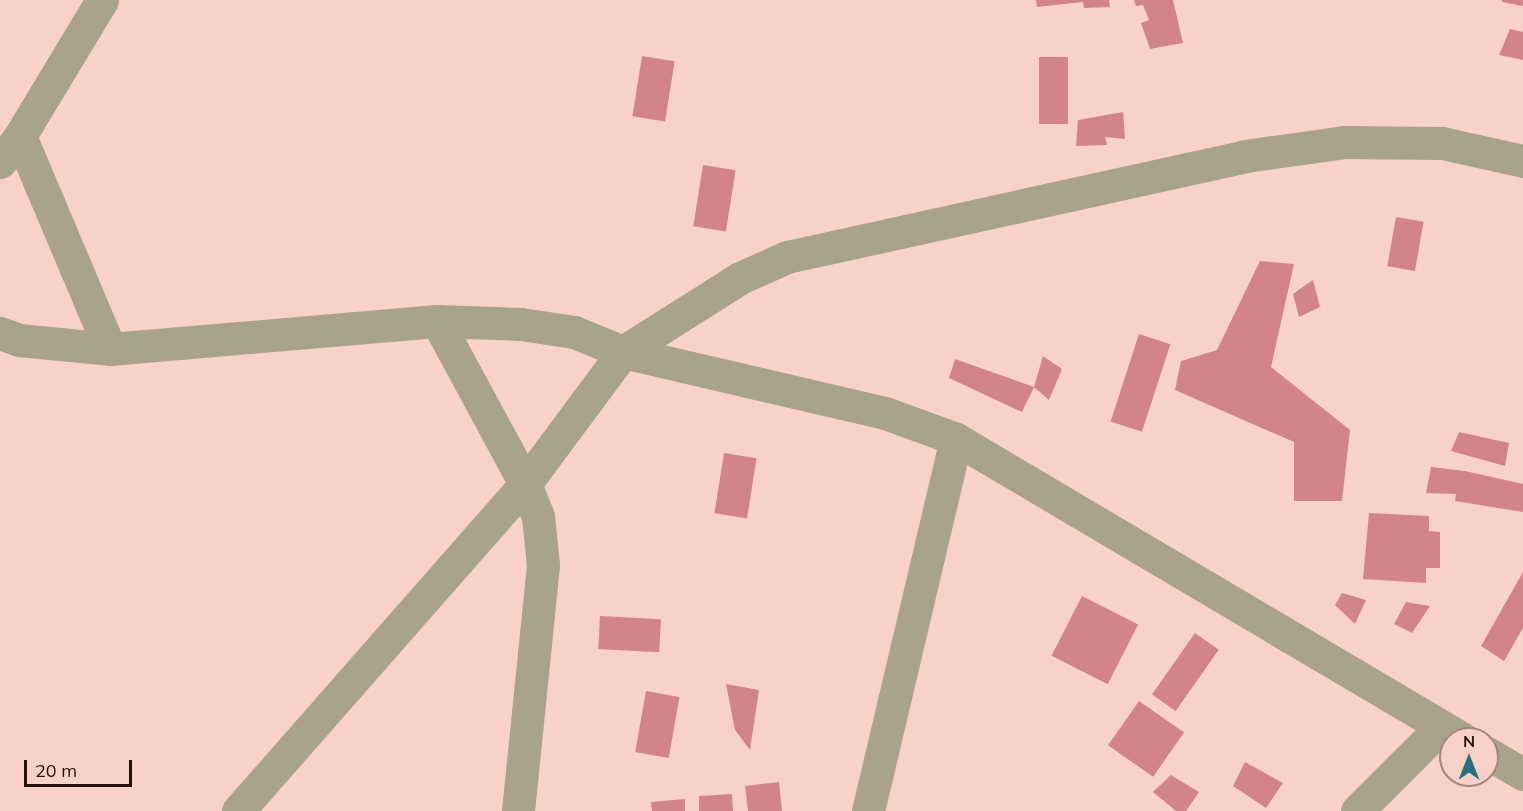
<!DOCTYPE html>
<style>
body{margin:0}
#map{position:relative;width:1523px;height:811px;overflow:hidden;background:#f8d2c8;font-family:Mulish,sans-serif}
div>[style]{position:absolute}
.building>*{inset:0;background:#d3848a;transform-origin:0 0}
.minor>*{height:33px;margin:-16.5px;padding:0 16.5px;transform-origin:16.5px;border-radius:16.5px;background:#a9a38b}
.tertiary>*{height:33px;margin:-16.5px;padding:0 16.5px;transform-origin:16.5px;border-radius:16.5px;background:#a9a38b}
span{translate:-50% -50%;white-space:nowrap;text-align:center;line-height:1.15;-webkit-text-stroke:4.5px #f8d2c8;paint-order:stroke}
.north{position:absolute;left:1439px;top:727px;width:60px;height:60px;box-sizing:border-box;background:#f8d2c8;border:2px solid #a5857d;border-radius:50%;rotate:0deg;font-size:16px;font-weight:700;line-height:24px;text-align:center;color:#28120d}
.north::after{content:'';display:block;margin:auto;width:21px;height:27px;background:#2a6f7e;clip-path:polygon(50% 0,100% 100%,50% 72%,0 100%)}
.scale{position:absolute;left:24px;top:760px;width:108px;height:27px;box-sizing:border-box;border:3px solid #28120d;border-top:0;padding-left:8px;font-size:18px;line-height:21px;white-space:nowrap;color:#28120d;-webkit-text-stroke:4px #f8d2c8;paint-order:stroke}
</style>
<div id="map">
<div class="building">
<div style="clip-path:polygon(1036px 0,1109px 0,1110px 7px,1084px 8px,1083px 2px,1037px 7px)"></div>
<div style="clip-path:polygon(1134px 0,1173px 0,1183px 43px,1150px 49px,1141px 23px,1149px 20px,1143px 5px,1136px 6px)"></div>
<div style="clip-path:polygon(1502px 0,1523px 0,1523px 6px,1502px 2px)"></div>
<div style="clip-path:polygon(1510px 29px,1523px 32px,1523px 60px,1499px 55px)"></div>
<div style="left:642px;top:56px;width:33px;height:61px;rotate:9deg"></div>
<div style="left:1068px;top:57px;width:67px;height:29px;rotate:90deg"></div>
<div style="clip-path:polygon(1123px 112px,1125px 139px,1105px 137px,1107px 145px,1076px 146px,1078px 120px)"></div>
<div style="left:703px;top:165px;width:33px;height:62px;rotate:9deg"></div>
<div style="left:1396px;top:217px;width:28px;height:50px;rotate:10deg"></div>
<div style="clip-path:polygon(1260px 261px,1294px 264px,1271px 367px,1350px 430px,1342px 501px,1294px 501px,1294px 442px,1175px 390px,1181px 361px,1217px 350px)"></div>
<div style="clip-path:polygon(1313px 280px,1320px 307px,1299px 317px,1293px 294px)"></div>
<div style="left:1139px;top:334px;width:33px;height:92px;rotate:18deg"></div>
<div style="clip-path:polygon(1043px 356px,1062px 369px,1049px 400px,1034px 387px)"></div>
<div style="clip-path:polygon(955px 359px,1034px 387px,1022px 412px,949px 378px)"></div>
<div style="clip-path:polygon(1459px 432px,1509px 443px,1505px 466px,1451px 451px)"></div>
<div style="left:724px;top:453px;width:33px;height:61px;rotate:9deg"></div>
<div style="clip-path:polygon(1431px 467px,1465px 471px,1523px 484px,1523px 512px,1455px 501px,1456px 494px,1426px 493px)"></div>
<div style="clip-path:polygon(1369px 513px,1429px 516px,1429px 531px,1440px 532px,1440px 568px,1426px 568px,1426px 583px,1363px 579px)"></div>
<div style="clip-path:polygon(1523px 572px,1523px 628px,1504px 661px,1481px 646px)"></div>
<div style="clip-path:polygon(1342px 593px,1366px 600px,1355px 624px,1335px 605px)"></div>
<div style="left:1082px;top:596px;width:63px;height:67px;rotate:27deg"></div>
<div style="clip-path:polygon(1406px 602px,1430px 606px,1412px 633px,1394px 624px)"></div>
<div style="left:600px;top:616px;width:61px;height:33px;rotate:3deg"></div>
<div style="left:1195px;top:633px;width:29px;height:75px;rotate:35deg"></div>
<div style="clip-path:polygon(726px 684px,759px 690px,750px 750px,735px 730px)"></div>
<div style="left:646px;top:691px;width:34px;height:62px;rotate:10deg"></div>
<div style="left:1139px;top:701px;width:55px;height:54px;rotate:35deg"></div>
<div style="clip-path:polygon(1245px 762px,1283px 783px,1266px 808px,1233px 786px)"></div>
<div style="clip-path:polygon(1171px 775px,1199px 792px,1186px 811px,1176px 811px,1153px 792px)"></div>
<div style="clip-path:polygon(779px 782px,782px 811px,748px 811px,745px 786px)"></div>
<div style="clip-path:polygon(732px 794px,733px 811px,699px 811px,699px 796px)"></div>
<div style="clip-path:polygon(685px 799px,685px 811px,652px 811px,651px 802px)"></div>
</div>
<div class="minor">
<div style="left:20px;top:136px;width:231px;rotate:67.1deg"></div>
<div style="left:437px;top:321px;width:84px;rotate:2deg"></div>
<div style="left:521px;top:324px;width:54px;rotate:8.6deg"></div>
<div style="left:574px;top:332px;width:53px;rotate:22.2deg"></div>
<div style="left:623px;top:352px;width:269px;rotate:13.1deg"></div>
<div style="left:885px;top:413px;width:76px;rotate:20.1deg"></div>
<div style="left:956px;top:439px;width:589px;rotate:30.61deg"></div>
<div style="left:0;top:333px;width:20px;rotate:20deg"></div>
<div style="left:19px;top:340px;width:91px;rotate:5.6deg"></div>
<div style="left:110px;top:349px;width:328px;rotate:-4.9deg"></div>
<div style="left:437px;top:321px;width:185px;rotate:61.6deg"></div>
<div style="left:525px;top:484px;width:35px;rotate:68deg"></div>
<div style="left:538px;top:516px;width:49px;rotate:84.2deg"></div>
<div style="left:543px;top:565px;width:247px;rotate:95.8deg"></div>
<div style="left:1487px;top:753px;width:42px;rotate:30.3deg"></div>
<div style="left:238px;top:811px;width:435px;rotate:-48.7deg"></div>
<div style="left:525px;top:484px;width:164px;rotate:-53.4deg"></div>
<div style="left:623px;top:352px;width:138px;rotate:-32.3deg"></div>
<div style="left:740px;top:278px;width:51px;rotate:-24.1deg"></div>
<div style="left:787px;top:257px;width:469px;rotate:-12.4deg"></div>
<div style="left:1245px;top:156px;width:100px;rotate:-8deg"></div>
<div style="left:1344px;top:142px;width:98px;rotate:0.6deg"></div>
<div style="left:1442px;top:143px;width:83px;rotate:12.5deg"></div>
<div style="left:868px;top:811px;width:382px;rotate:-76.7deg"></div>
<div style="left:1357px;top:811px;width:119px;rotate:-45deg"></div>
</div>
<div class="tertiary">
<div style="left:0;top:162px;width:33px;rotate:-52deg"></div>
<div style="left:20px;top:136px;width:159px;rotate:-58.9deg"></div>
</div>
<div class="north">N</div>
<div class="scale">20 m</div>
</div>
